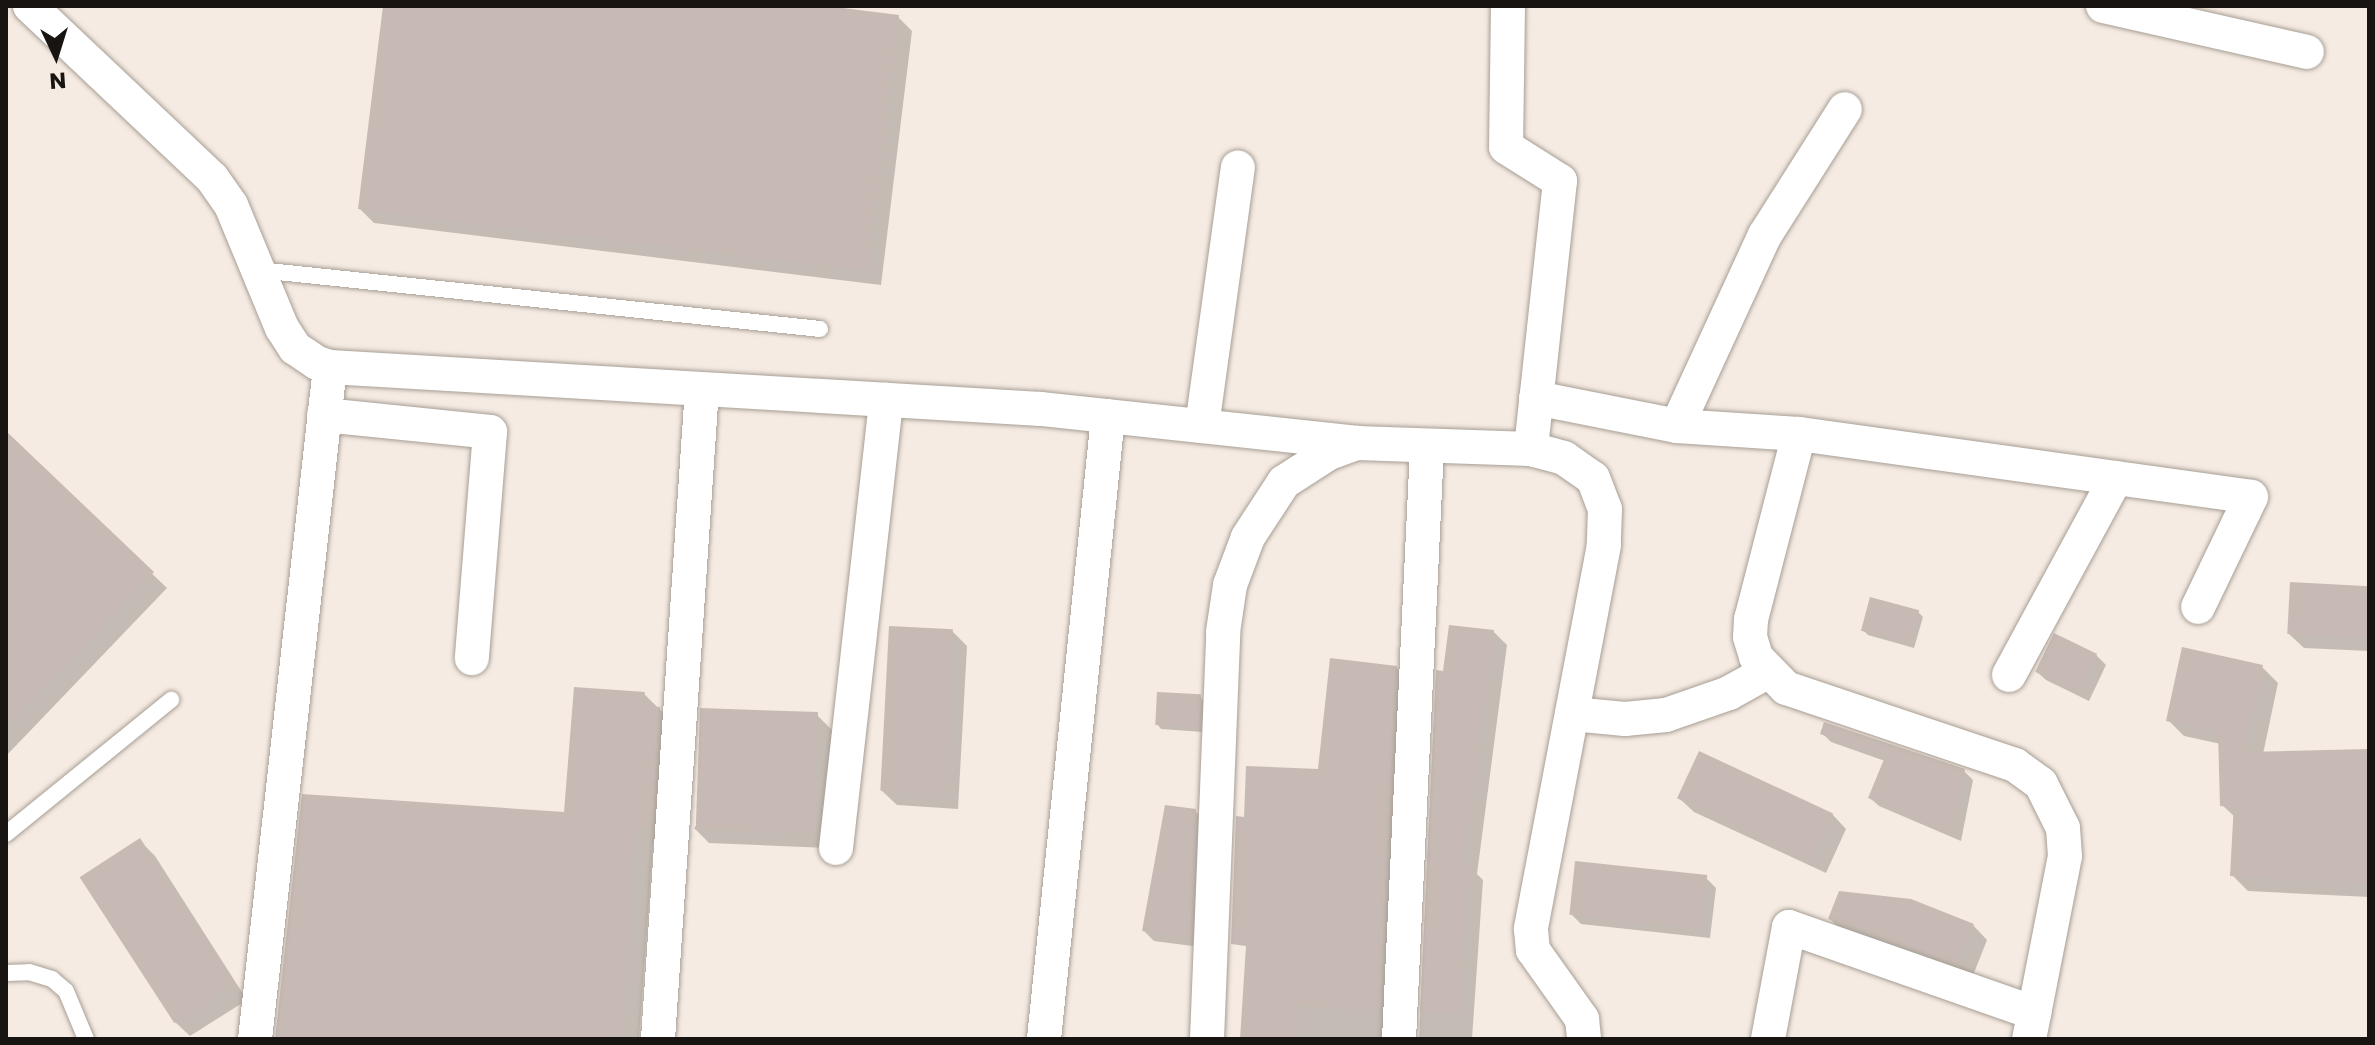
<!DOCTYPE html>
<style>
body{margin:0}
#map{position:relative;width:2375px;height:1045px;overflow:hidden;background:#f5ebe2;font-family:Poppins,sans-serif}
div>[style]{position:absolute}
.shadow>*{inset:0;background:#0003}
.building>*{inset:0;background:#c7bab4;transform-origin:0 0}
.roads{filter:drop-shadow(0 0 2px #a79e95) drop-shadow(0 0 2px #a79e95)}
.service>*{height:16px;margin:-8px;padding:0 8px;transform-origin:8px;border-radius:8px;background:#fff}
.minor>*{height:34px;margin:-17px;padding:0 17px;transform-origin:17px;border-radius:17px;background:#fff}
span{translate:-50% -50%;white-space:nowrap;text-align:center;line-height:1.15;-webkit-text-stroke:7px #f5ebe2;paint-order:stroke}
.frame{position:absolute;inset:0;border:8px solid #181411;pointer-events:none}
.north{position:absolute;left:16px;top:16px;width:80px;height:80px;-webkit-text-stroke:6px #f5ebe2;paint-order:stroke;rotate:176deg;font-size:22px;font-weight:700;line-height:32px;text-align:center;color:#181411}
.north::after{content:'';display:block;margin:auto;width:28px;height:36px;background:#181411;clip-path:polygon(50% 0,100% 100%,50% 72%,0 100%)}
</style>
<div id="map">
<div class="shadow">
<div style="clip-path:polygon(385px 6px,811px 6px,898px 17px,912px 31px,881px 285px,374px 223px,360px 209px)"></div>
<div style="clip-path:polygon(6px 434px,167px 588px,6px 756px)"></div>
<div style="clip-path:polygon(2369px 588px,2369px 651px,2304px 648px,2289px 634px)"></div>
<div style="clip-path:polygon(1918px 612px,1923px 617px,1914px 648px,1868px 635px,1863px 630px)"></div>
<div style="clip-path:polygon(952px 631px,967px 646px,958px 809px,897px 805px,882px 791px)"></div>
<div style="clip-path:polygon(1494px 632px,1507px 645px,1477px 874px,1483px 880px,1472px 1039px,1419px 1039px,1438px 672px,1445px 673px)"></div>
<div style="clip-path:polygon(2096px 655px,2106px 665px,2089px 701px,2046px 680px,2036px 671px)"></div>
<div style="clip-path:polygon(1396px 667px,1409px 681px,1392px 1039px,1244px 1039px,1248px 946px,1246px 819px,1320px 771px)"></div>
<div style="clip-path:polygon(2262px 667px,2278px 683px,2263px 754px,2369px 751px,2369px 897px,2248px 891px,2232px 875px,2235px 817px,2222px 805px,2221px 744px,2184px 736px,2168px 720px)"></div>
<div style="clip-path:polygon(644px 694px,678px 727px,670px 845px,653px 844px,639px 1039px,277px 1039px,566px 814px)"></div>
<div style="clip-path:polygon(1200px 696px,1204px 701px,1203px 732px,1161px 729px,1157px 724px)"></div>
<div style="clip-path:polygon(817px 715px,832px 730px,827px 848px,709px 843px,694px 828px)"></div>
<div style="clip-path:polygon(1822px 733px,1964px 771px,1973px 780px,1961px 841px,1879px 806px,1870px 798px,1885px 761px,1831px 742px)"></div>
<div style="clip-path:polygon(1679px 798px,1832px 814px,1846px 829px,1826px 873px,1694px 812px)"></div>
<div style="clip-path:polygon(1195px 811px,1205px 821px,1200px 947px,1154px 941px,1144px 931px)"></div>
<div style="clip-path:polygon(140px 841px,155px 856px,247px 1000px,190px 1036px,175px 1022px)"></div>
<div style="clip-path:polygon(1706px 878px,1716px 888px,1710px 938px,1581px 924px,1571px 914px)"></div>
<div style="clip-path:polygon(1830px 919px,1973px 925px,1987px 940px,1972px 978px,1845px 934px)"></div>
</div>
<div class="building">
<div style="clip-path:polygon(383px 6px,827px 6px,899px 15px,867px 271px,358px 209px)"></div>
<div style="clip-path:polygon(6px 431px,154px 572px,6px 726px)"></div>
<div style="left:2290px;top:582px;width:79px;height:52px;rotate:3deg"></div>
<div style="left:1870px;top:597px;width:51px;height:35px;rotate:15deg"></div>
<div style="clip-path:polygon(1449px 625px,1494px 630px,1463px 864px,1470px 864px,1459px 1014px,1420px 1013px,1436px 670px,1443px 671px)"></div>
<div style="left:889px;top:626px;width:64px;height:165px;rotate:3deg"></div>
<div style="left:2054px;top:633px;width:48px;height:43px;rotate:26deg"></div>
<div style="clip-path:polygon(2182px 647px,2263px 665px,2244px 752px,2369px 749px,2369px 883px,2230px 876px,2234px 803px,2233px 807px,2220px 806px,2218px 732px,2166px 721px)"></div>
<div style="clip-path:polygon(1330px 658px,1397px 666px,1380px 1010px,1297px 1005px,1296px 1039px,1240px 1039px,1246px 946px,1231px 944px,1236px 816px,1244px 817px,1246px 766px,1318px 769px)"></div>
<div style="clip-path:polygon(574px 687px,645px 692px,643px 706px,660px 707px,652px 827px,635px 827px,620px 1039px,275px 1039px,302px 794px,564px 812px)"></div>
<div style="left:1157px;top:692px;width:44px;height:33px;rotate:3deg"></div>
<div style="left:700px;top:708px;width:118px;height:121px;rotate:2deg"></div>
<div style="clip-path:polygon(1824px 722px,1965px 769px,1953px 834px,1868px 798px,1885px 757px,1820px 734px)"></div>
<div style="left:1699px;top:751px;width:148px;height:52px;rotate:25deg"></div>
<div style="clip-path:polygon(1165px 805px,1196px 809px,1191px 938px,1142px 931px)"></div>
<div style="left:140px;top:838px;width:174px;height:72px;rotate:57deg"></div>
<div style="left:1575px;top:861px;width:133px;height:54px;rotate:6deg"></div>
<div style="clip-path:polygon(1839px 891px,1911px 899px,1974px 924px,1957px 965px,1828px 919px)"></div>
</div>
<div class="roads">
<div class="service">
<div style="left:259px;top:270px;width:564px;rotate:6deg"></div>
<div style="left:6px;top:834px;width:213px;rotate:-39.1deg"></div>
<div style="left:6px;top:973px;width:23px;rotate:-2deg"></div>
<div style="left:29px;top:972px;width:24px;rotate:17deg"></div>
<div style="left:52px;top:979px;width:18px;rotate:41deg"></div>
<div style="left:66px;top:991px;width:52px;rotate:67.4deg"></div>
</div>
<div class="minor">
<div style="left:30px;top:6px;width:250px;rotate:43.4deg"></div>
<div style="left:212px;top:178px;width:33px;rotate:55deg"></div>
<div style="left:231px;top:205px;width:133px;rotate:67.5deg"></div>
<div style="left:282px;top:328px;width:24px;rotate:57deg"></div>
<div style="left:295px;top:348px;width:27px;rotate:34deg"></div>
<div style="left:317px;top:363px;width:14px;rotate:17deg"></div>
<div style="left:330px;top:367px;width:712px;rotate:3.38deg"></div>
<div style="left:1041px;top:409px;width:318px;rotate:6.1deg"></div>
<div style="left:1508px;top:6px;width:141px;rotate:90.8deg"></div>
<div style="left:1506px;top:147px;width:64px;rotate:32.2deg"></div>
<div style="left:1560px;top:181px;width:270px;rotate:96.2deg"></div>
<div style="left:2103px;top:6px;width:209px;rotate:12.7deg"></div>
<div style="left:1536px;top:398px;width:144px;rotate:11.2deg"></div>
<div style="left:1677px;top:426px;width:122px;rotate:3.8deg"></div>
<div style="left:1799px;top:434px;width:456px;rotate:7.9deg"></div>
<div style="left:2251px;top:497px;width:122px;rotate:115.7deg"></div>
<div style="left:324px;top:415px;width:167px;rotate:5.8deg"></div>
<div style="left:490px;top:432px;width:227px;rotate:94.6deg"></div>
<div style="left:1202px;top:426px;width:261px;rotate:-82.1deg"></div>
<div style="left:1677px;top:426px;width:210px;rotate:-65.3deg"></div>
<div style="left:1765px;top:235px;width:149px;rotate:-57.6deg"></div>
<div style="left:1799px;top:434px;width:191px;rotate:104.5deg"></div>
<div style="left:1751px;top:619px;width:18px;rotate:93deg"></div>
<div style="left:1750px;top:637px;width:21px;rotate:73deg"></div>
<div style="left:1756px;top:657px;width:43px;rotate:45.9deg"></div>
<div style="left:1786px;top:688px;width:242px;rotate:18.6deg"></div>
<div style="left:2015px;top:765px;width:32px;rotate:36deg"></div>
<div style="left:2041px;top:784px;width:49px;rotate:63.4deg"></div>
<div style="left:2063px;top:828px;width:28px;rotate:86deg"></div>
<div style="left:2065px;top:856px;width:187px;rotate:101.1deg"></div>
<div style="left:2009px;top:675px;width:224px;rotate:-61.5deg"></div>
<div style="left:1572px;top:714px;width:53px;rotate:5.4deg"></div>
<div style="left:1625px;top:719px;width:41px;rotate:-5.6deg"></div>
<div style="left:1666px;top:715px;width:67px;rotate:-19.2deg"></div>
<div style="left:1729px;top:693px;width:43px;rotate:-28.9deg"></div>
<div style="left:836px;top:848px;width:451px;rotate:-83.6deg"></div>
<div style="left:255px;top:1039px;width:676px;rotate:-83.63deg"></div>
<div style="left:658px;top:1039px;width:651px;rotate:-86.13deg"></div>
<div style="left:1044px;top:1039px;width:626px;rotate:-84.13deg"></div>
<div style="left:1207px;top:1039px;width:407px;rotate:-87.7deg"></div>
<div style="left:1223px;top:632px;width:48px;rotate:-81.5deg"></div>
<div style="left:1230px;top:585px;width:51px;rotate:-69.4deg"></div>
<div style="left:1248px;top:537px;width:66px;rotate:-56.8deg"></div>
<div style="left:1284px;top:482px;width:54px;rotate:-32.8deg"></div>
<div style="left:1329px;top:453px;width:30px;rotate:-20deg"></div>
<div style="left:1357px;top:443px;width:174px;rotate:2deg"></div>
<div style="left:1531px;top:449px;width:34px;rotate:15deg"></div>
<div style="left:1564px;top:458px;width:35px;rotate:35deg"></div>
<div style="left:1593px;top:478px;width:33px;rotate:69deg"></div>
<div style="left:1605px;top:509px;width:36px;rotate:92deg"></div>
<div style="left:1604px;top:545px;width:391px;rotate:100.8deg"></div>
<div style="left:1531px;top:929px;width:21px;rotate:85deg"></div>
<div style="left:1533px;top:950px;width:85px;rotate:54.6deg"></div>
<div style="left:1582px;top:1019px;width:20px;rotate:84deg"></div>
<div style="left:1399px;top:1039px;width:593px;rotate:-87.29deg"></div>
<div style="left:1768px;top:1039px;width:114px;rotate:-79.4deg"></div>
<div style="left:1789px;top:927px;width:260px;rotate:19.3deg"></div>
</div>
</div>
<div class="frame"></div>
<div class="north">N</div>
</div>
